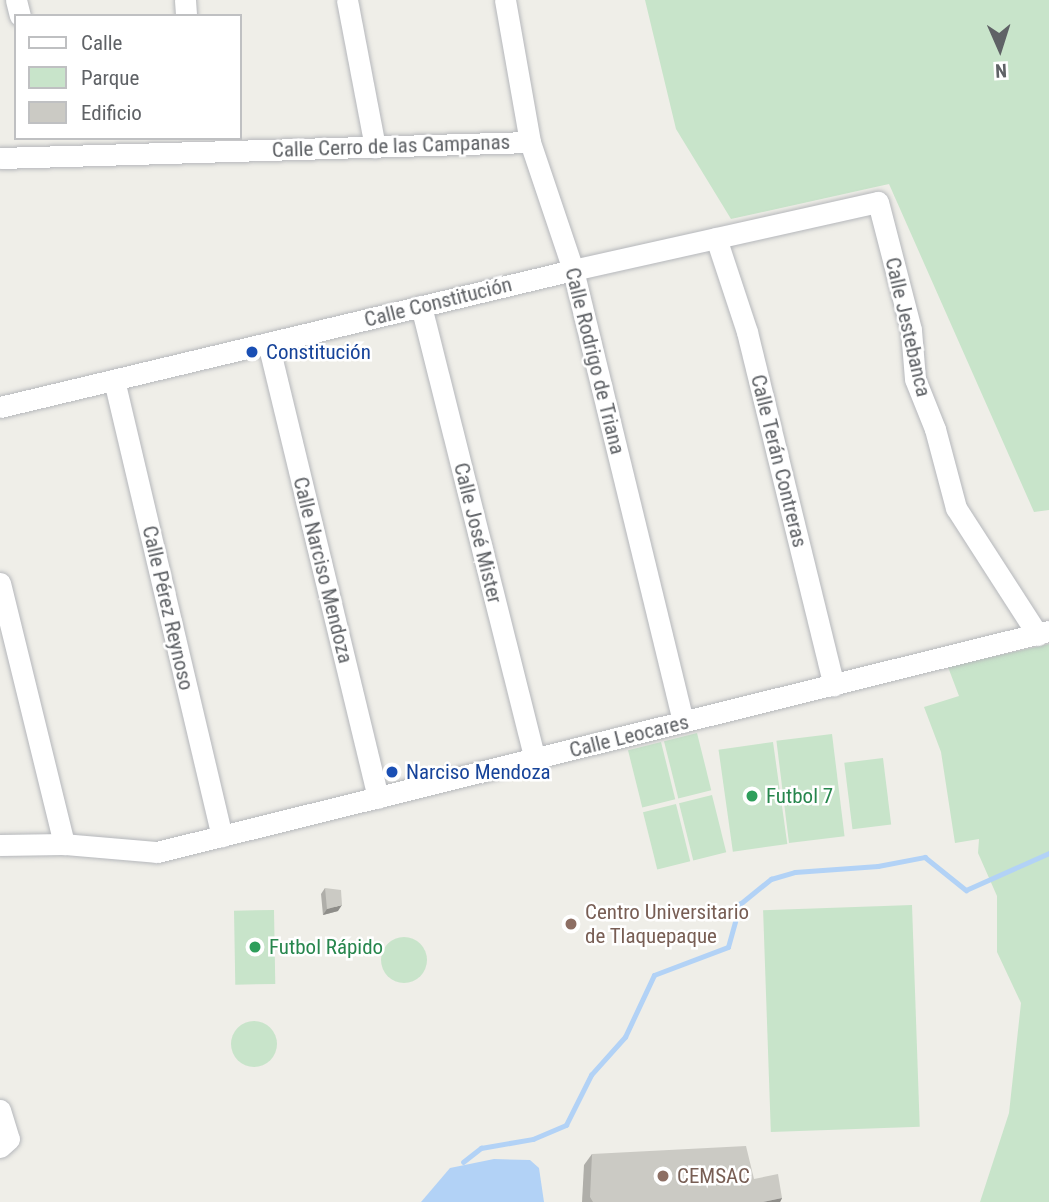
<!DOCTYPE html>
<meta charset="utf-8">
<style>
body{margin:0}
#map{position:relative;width:1049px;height:1202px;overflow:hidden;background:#efeee8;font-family:"Roboto Condensed",sans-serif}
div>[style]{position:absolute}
.green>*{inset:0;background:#c8e4ca;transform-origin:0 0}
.round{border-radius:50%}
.water>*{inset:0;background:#b2d2f6}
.stream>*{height:4.5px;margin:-2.25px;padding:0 2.25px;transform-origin:2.25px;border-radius:2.25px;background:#b2d2f6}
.roads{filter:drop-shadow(0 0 2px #b5b7bb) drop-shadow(0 0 2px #b5b7bb)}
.minor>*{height:21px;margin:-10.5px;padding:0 10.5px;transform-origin:10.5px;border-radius:10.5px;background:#fff}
.wall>*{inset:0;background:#afaea9}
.shaded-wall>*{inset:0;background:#8e8d89}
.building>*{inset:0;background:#cbcac4}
.dots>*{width:19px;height:19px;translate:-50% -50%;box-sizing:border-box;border:4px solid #fff;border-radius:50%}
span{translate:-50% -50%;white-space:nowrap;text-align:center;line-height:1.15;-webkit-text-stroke:5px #fff;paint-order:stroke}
.street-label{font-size:21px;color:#5f6266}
.transit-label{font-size:21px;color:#164399}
.left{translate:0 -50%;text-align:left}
.leisure-label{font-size:21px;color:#27864d}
.education-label{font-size:21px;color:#785e54}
.legend{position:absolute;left:14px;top:14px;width:228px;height:126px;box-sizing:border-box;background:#fff;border:2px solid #bfc0c2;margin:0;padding:9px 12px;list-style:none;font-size:21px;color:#5f6266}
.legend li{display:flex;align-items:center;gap:14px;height:35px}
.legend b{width:35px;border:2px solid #bfc0c2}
.north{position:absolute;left:965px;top:14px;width:70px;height:70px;-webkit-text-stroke:5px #fff;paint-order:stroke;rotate:177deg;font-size:19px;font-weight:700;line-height:28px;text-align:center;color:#5f6266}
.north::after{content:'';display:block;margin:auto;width:24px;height:32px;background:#5f6266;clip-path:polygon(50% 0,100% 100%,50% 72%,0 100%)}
</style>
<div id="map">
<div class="green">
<div style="clip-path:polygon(645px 0,1049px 0,1049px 510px,1034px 512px,889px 184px,731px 219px,676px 129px)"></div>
<div style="clip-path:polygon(1049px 644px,1049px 1202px,980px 1202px,1009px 1113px,1021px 1003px,997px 952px,997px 896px,978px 853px,979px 839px,955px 843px,941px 752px,924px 707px,959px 696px,948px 667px)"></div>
<div style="left:697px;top:733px;width:59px;height:34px;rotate:76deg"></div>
<div style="left:832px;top:734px;width:103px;height:56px;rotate:83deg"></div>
<div style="left:661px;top:742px;width:59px;height:34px;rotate:76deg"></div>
<div style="left:773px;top:742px;width:103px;height:55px;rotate:82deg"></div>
<div style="left:883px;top:758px;width:67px;height:39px;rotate:83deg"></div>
<div style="left:712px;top:795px;width:59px;height:34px;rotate:76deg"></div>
<div style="left:676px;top:804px;width:59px;height:34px;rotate:76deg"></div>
<div style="left:912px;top:905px;width:222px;height:149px;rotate:88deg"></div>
<div style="left:274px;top:910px;width:74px;height:40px;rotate:89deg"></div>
<div class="round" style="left:381px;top:937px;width:46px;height:46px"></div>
<div class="round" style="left:231px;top:1021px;width:46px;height:46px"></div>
</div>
<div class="water">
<div style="clip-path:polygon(494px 1159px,530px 1160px,539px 1168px,544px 1202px,421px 1202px,450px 1168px)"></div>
</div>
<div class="stream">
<div style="left:463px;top:1162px;width:23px;rotate:-38deg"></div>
<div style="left:481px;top:1148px;width:53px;rotate:-9.8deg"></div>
<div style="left:533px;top:1139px;width:36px;rotate:-23deg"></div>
<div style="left:566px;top:1125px;width:56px;rotate:-63.4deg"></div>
<div style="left:591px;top:1075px;width:51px;rotate:-48.2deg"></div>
<div style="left:625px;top:1037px;width:68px;rotate:-64.9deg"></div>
<div style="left:654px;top:975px;width:79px;rotate:-20.7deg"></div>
<div style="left:728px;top:947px;width:45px;rotate:-74.4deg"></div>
<div style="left:740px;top:904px;width:40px;rotate:-39deg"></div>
<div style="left:771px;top:879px;width:25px;rotate:-16deg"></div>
<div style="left:795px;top:872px;width:83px;rotate:-4.1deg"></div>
<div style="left:878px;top:866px;width:48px;rotate:-10.8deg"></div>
<div style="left:925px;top:857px;width:53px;rotate:38.8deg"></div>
<div style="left:966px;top:890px;width:91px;rotate:-24deg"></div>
</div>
<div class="roads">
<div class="minor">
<div style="left:16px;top:0;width:16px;rotate:76deg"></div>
<div style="left:185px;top:0;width:16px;rotate:86deg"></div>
<div style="left:347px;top:0;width:150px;rotate:79.2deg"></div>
<div style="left:505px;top:0;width:144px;rotate:80deg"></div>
<div style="left:530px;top:142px;width:135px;rotate:71.4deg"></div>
<div style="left:573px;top:270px;width:465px;rotate:76.3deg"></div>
<div style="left:0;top:158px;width:530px;rotate:-1.73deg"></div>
<div style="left:716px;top:238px;width:99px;rotate:71.7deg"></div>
<div style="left:747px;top:332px;width:364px;rotate:76.2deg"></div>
<div style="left:421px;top:306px;width:467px;rotate:75.9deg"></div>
<div style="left:268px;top:343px;width:468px;rotate:76.4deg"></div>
<div style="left:114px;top:380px;width:469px;rotate:76.7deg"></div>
<div style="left:0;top:407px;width:589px;rotate:-13.45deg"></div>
<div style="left:573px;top:270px;width:312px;rotate:-12.6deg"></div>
<div style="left:878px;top:202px;width:132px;rotate:75.5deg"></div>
<div style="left:911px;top:330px;width:49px;rotate:85.3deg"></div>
<div style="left:915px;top:379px;width:54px;rotate:68.2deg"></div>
<div style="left:935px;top:429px;width:82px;rotate:75.1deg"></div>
<div style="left:956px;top:508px;width:151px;rotate:57.2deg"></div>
<div style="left:0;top:583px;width:269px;rotate:76.2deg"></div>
<div style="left:0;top:845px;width:64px;rotate:-0.9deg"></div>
<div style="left:64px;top:844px;width:93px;rotate:4.9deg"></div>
<div style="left:157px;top:852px;width:919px;rotate:-13.92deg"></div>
<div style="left:0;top:1110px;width:30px;rotate:73deg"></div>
<div style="left:9px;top:1139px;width:12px;rotate:138deg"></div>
</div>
</div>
<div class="wall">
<div style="clip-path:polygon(325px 888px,338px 911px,323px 915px,321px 894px)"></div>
<div style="clip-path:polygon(592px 1154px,754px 1179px,782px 1198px,780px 1202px,582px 1202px,584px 1165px)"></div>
</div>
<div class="shaded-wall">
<div style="clip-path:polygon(342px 905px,338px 911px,323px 915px,327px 909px)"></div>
<div style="clip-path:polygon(782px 1198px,780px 1202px,763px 1202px)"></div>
</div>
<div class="building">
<div style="clip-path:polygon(325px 888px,341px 890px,342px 905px,327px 909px)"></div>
<div style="clip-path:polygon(746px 1146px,754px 1179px,778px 1174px,782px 1198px,763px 1202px,593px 1202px,590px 1197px,592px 1154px)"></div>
</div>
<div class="dots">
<div style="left:252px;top:352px;background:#1a4fb4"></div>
<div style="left:392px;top:772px;background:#1a4fb4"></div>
<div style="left:752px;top:796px;background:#2e9e5b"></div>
<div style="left:571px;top:924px;background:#8d6e63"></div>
<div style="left:255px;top:947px;background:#2e9e5b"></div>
<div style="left:663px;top:1176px;background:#8d6e63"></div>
</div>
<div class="street-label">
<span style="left:391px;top:146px;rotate:-2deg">Calle Cerro de las Campanas</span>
<span style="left:438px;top:302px;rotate:-14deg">Calle Constitución</span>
<span style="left:908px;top:327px;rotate:77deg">Calle Jestebanca</span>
<span style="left:595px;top:361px;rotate:76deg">Calle Rodrigo de Triana</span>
<span style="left:779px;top:461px;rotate:76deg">Calle Terán Contreras</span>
<span style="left:478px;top:533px;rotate:76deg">Calle José Mister</span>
<span style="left:323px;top:570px;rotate:76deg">Calle Narciso Mendoza</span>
<span style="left:168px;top:608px;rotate:77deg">Calle Pérez Reynoso</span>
<span style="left:629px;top:736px;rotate:-14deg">Calle Leocares</span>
</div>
<div class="transit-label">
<span class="left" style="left:266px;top:352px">Constitución</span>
<span class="left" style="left:406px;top:772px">Narciso Mendoza</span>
</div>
<div class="leisure-label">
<span class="left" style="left:766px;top:796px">Futbol 7</span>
<span class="left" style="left:269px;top:947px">Futbol Rápido</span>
</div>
<div class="education-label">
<span class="left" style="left:585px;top:924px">Centro Universitario<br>de Tlaquepaque</span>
<span class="left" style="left:677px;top:1176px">CEMSAC</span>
</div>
<ul class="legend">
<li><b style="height:9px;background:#fff"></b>Calle</li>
<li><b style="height:19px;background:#c8e4ca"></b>Parque</li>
<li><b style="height:19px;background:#cbcac4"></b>Edificio</li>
</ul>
<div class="north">N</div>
</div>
